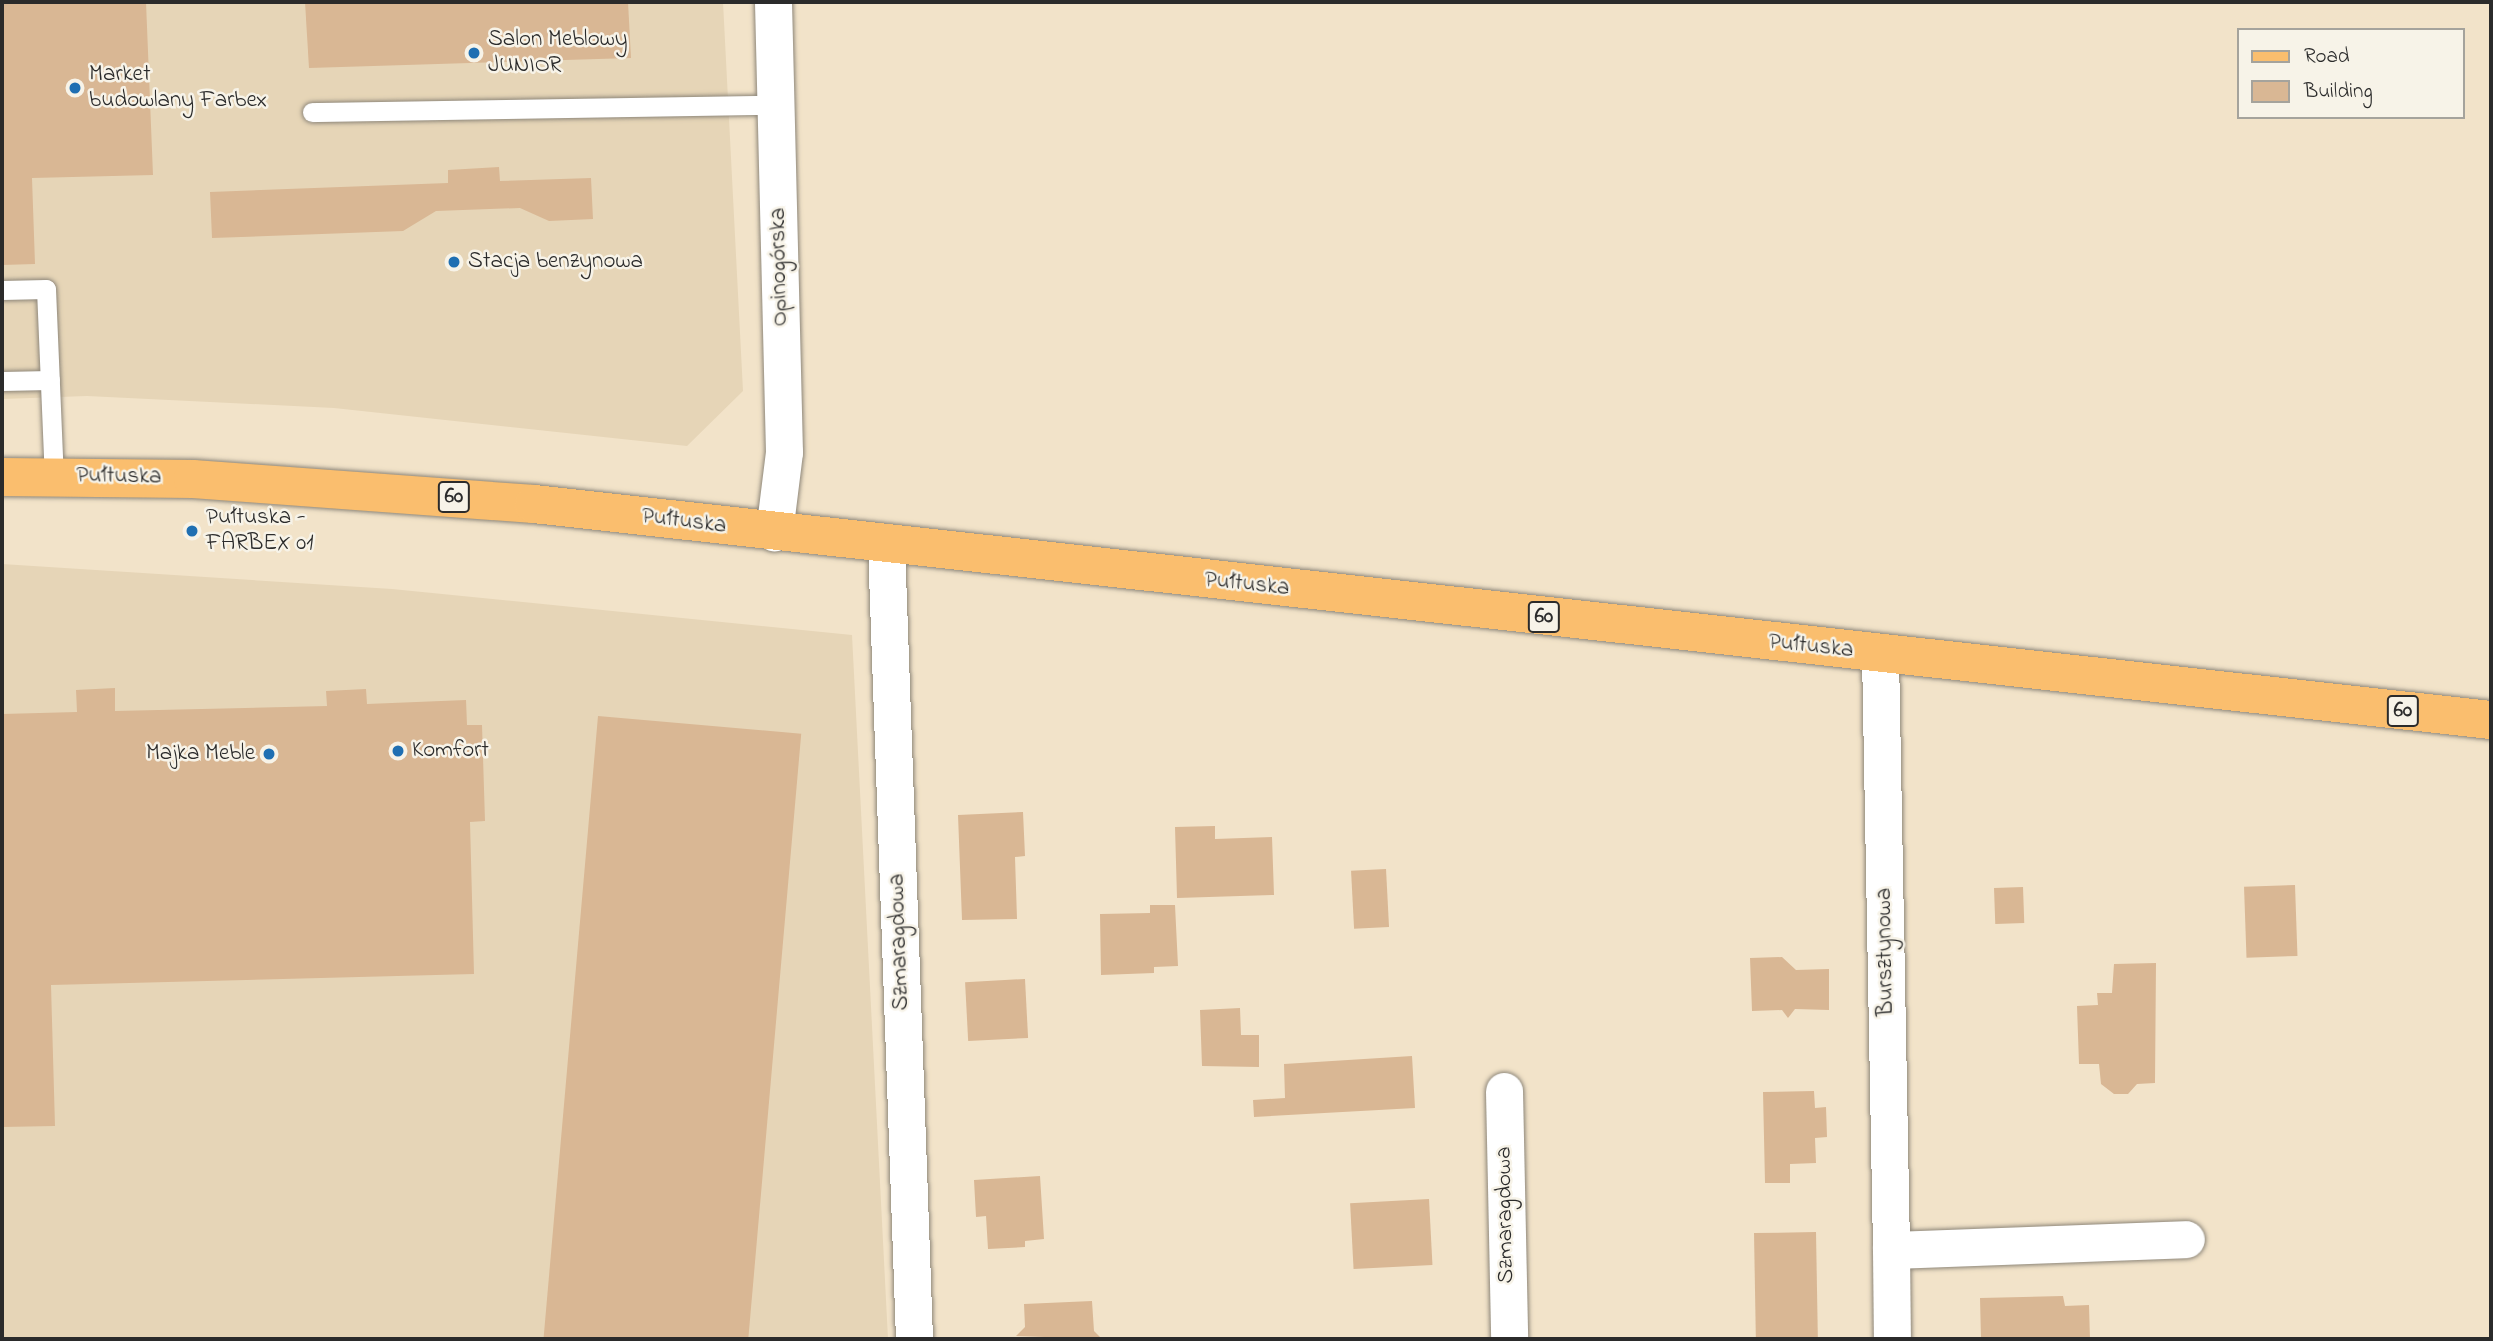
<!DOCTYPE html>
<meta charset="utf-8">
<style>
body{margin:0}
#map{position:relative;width:2493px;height:1341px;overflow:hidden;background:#f2e3c9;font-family:"Indie Flower",sans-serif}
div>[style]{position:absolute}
.built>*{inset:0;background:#e6d5b7}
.building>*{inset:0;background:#d9b794;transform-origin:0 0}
.roads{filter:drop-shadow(0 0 2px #8e877a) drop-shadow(0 0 2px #8e877a)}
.service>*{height:19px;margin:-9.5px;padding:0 9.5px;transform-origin:9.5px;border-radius:9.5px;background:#fff}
.minor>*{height:37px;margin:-18.5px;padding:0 18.5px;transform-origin:18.5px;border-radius:18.5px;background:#fff}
.primary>*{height:38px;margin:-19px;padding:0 19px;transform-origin:19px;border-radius:19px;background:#fabe6e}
.dots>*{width:19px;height:19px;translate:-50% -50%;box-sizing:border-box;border:4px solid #f7f3e8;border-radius:50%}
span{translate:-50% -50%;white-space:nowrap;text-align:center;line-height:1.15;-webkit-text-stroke:5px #f7f3e8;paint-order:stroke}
.shield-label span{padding:2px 5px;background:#f7f3e8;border:2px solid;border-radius:5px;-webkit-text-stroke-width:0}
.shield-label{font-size:21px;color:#2b2b2b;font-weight:700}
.poi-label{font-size:23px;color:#2b2b2b}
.left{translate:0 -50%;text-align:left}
.right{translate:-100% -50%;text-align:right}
.street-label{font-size:23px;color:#2b2b2b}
.frame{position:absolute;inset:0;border:4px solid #2b2b2b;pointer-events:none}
.legend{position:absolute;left:2237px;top:28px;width:228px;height:91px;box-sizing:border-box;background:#f7f3e8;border:2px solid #a5a39c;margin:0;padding:9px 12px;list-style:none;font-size:21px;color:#2b2b2b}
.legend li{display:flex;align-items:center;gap:14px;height:35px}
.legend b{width:35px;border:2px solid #a5a39c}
</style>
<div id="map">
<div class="built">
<div style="clip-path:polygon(2px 2px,723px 2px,743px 391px,687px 446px,334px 408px,87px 396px,2px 399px)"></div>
<div style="clip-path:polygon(2px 564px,392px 589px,852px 635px,888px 1339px,2px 1339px)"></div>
</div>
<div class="building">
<div style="clip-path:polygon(2px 2px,146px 2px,153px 175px,32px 178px,35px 264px,2px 265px)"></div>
<div style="clip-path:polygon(305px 2px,628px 2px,631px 58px,309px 68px)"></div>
<div style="clip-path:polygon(499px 167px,500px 181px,591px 178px,593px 219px,549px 221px,520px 208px,436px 211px,403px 231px,212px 238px,210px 192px,448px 183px,448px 170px)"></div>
<div style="clip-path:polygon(115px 688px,115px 711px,327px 706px,326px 691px,366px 689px,367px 704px,466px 700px,467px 725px,482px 725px,485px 821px,470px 822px,474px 974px,51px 985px,55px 1126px,2px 1127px,2px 714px,77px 712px,76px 690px)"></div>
<div style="left:598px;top:716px;width:204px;height:624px;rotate:5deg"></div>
<div style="clip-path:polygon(1023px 812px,1025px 856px,1015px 857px,1017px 919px,962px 920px,958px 815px)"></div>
<div style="clip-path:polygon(1215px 826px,1215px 839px,1272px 837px,1274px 895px,1177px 898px,1175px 827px)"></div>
<div style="left:1386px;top:869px;width:58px;height:35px;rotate:87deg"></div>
<div style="left:2295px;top:885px;width:71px;height:51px;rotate:88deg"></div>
<div style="left:2023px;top:887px;width:36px;height:29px;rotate:88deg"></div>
<div style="clip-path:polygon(1150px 905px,1175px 905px,1178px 966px,1154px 967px,1154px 973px,1101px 975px,1100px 914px,1150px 913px)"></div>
<div style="clip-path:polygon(1782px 957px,1796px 970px,1829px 969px,1829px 1010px,1795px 1009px,1788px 1018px,1782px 1010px,1752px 1011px,1750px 958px)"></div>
<div style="clip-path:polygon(2156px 963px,2155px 1083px,2137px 1084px,2128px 1094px,2114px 1094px,2101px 1084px,2099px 1064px,2079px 1064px,2077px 1006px,2098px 1005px,2097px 993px,2112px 993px,2114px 964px)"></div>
<div style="left:1025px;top:979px;width:59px;height:60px;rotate:87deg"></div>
<div style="clip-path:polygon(1240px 1008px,1241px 1035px,1259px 1035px,1259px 1067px,1202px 1066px,1200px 1010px)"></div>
<div style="clip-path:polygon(1412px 1056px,1415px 1108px,1254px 1117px,1253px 1100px,1285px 1098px,1284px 1064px)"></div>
<div style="clip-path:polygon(1814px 1091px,1815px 1108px,1826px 1107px,1827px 1137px,1815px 1138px,1816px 1163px,1790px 1164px,1790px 1183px,1765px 1183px,1763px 1092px)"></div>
<div style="clip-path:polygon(1040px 1176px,1044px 1239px,1025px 1241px,1025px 1247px,988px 1249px,986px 1216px,976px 1217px,974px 1180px)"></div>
<div style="left:1429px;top:1199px;width:66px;height:79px;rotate:87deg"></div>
<div style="left:1816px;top:1232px;width:107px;height:62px;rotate:89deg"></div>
<div style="clip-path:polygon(2063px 1296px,2065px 1306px,2089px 1305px,2090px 1339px,1981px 1339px,1980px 1298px)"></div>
<div style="clip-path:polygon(1092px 1301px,1094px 1331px,1102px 1339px,1016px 1336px,1025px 1327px,1024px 1304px)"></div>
</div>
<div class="roads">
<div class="service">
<div style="left:312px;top:112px;width:465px;rotate:-0.9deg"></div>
<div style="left:2px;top:290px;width:44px;rotate:-1.3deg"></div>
<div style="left:46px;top:289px;width:187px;rotate:87.6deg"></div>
<div style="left:2px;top:381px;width:48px;rotate:-1.2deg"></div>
</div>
<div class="minor">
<div style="left:773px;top:2px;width:450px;rotate:88.6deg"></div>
<div style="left:784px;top:452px;width:81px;rotate:97.1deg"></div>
<div style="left:886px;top:545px;width:794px;rotate:87.98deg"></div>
<div style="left:1880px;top:654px;width:596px;rotate:88.94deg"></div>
<div style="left:1891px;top:1250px;width:295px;rotate:-2.1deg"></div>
<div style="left:1504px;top:1091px;width:248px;rotate:88.8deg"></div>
<div style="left:1891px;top:1250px;width:89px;rotate:89.4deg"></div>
</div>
<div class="primary">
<div style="left:2px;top:477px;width:191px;rotate:0.6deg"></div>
<div style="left:193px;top:479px;width:342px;rotate:4.2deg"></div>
<div style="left:534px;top:504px;width:1969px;rotate:6.3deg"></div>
</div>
</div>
<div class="dots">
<div style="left:474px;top:53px;background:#1f6fb2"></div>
<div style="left:75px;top:88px;background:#1f6fb2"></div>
<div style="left:454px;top:262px;background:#1f6fb2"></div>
<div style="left:192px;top:531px;background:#1f6fb2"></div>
<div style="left:398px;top:751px;background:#1f6fb2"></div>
<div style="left:269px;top:754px;background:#1f6fb2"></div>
</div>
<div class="shield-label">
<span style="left:454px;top:497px">60</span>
<span style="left:1544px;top:617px">60</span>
<span style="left:2403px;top:711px">60</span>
</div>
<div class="poi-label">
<span class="left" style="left:488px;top:53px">Salon Meblowy<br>JUNIOR</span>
<span class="left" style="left:89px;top:88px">Market<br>budowlany Farbex</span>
<span class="left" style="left:468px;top:262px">Stacja benzynowa</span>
<span class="left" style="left:206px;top:531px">Pułtuska -<br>FARBEX 01</span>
<span class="left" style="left:412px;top:751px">Komfort</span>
<span class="right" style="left:255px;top:754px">Majka Meble</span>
</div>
<div class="street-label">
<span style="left:780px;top:267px;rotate:-91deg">Opinogórska</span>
<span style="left:119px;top:477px;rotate:1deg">Pułtuska</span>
<span style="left:684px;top:522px;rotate:7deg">Pułtuska</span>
<span style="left:1247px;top:585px;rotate:6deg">Pułtuska</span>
<span style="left:1811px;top:647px;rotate:6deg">Pułtuska</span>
<span style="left:900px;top:942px;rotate:-92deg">Szmaragdowa</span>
<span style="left:1886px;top:952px;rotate:-91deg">Bursztynowa</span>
<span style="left:1506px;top:1215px;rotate:-91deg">Szmaragdowa</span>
</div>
<div class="frame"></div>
<ul class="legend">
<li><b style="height:9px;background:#fabe6e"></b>Road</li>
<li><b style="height:19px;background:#d9b794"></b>Building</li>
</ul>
</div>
